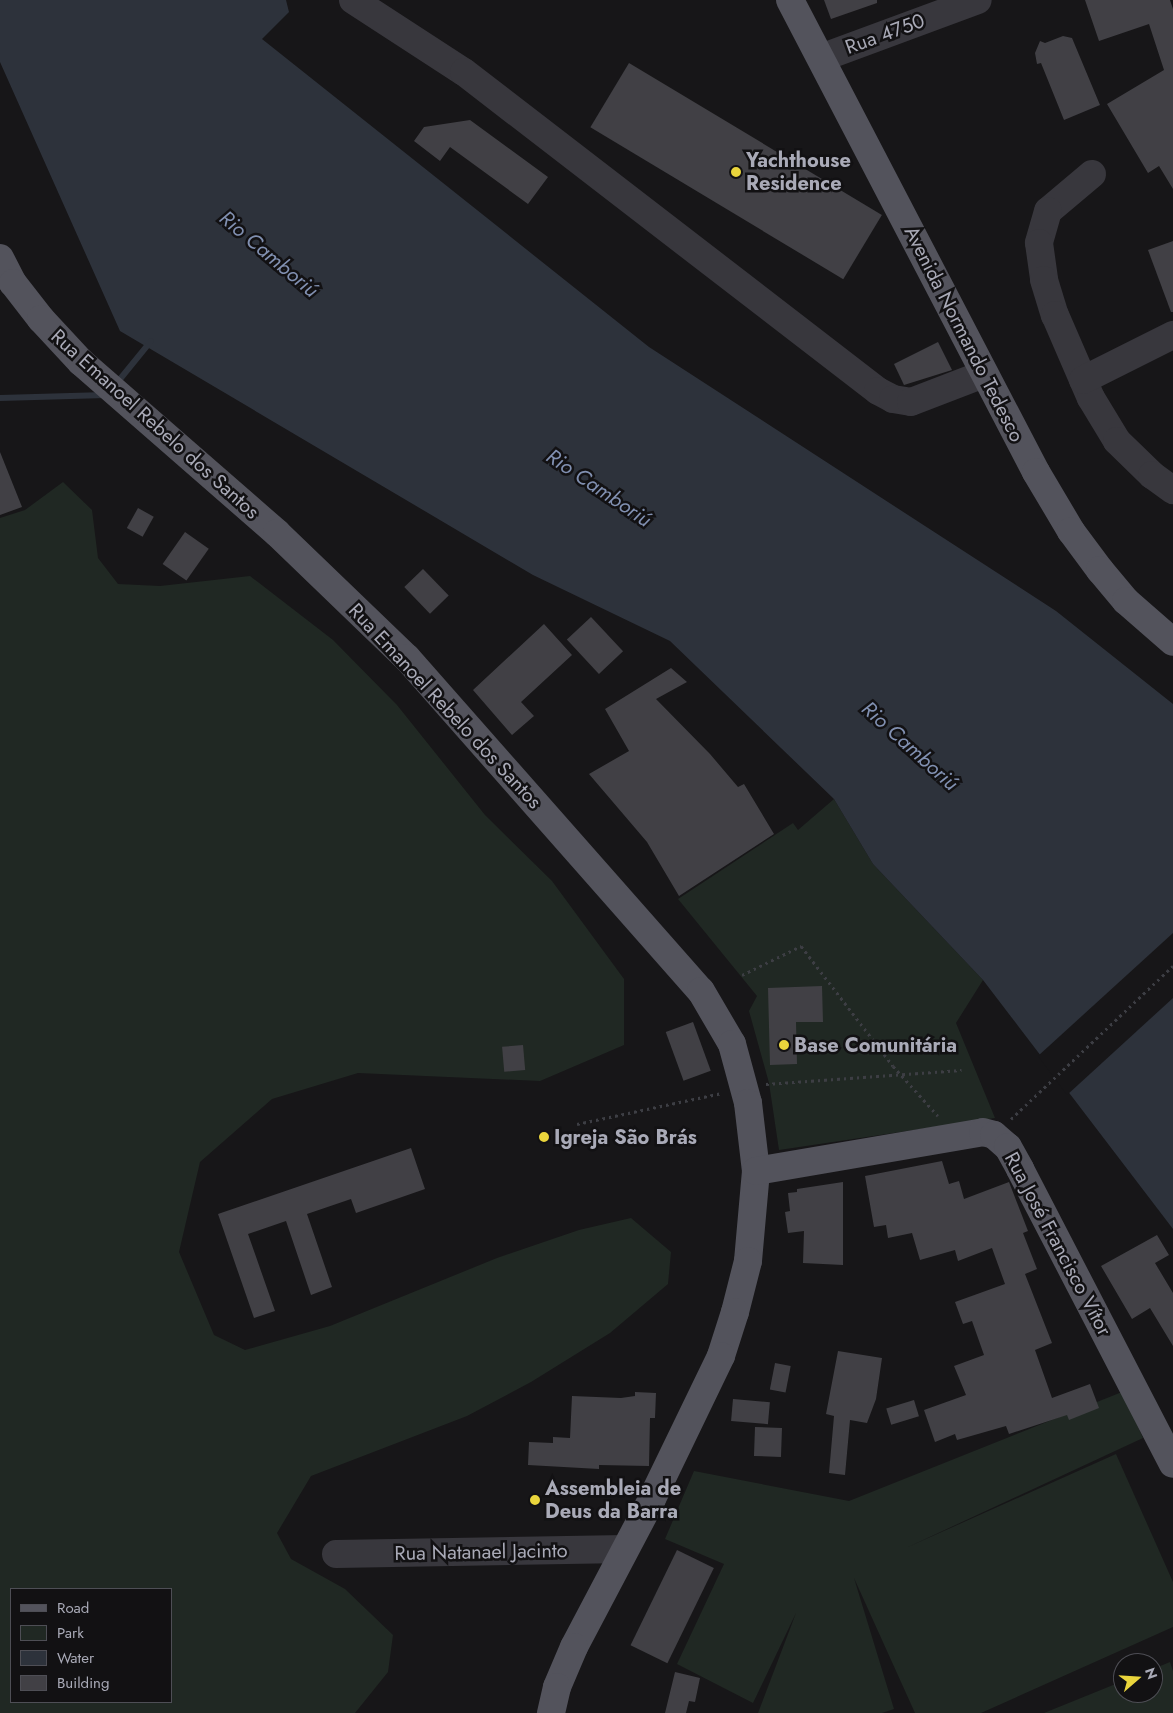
<!DOCTYPE html>
<meta charset="utf-8">
<style>
body{margin:0}
#map{position:relative;width:1173px;height:1713px;overflow:hidden;background:#171618;font-family:Jost,sans-serif}
div>[style]{position:absolute}
.green>*{inset:0;background:#202823}
.water>*{inset:0;background:#2d323b}
.pier>*{inset:0;background:#171618}
.stream>*{height:6px;margin:-3px;padding:0 3px;transform-origin:3px;border-radius:3px;background:#2d323b}
.building>*{inset:0;background:#414045;transform-origin:0 0}
.path>*{height:3px;margin-top:-1.5px;transform-origin:0;background:repeating-linear-gradient(90deg,#3d3e44 0 2.5px,transparent 0 6.5px)}
.minor>*{height:28px;margin:-14px;padding:0 14px;transform-origin:14px;border-radius:14px;background:#38373d}
.major>*{height:28px;margin:-14px;padding:0 14px;transform-origin:14px;border-radius:14px;background:#53535c}
.dots>*{width:14px;height:14px;translate:-50% -50%;box-sizing:border-box;border:2px solid #121113;border-radius:50%}
span{translate:-50% -50%;white-space:nowrap;text-align:center;line-height:1.15;-webkit-text-stroke:5px #121113;paint-order:stroke}
.street-label{font-size:20px;color:#a9aab7}
.poi-label{font-size:20px;color:#a9aab7;font-weight:700}
.left{translate:0 -50%;text-align:left}
.water-label{font-size:21px;color:#8190b1;font-style:italic}
.legend{position:absolute;left:10px;top:1588px;width:162px;height:115px;box-sizing:border-box;background:#121113;border:1px solid #4e4e55;margin:0;padding:6px 9px;list-style:none;font-size:15px;color:#a9aab7}
.legend li{display:flex;align-items:center;gap:10px;height:25px}
.legend b{width:25px;border:1px solid #4e4e55}
.north{position:absolute;left:1113px;top:1653px;width:50px;height:50px;box-sizing:border-box;background:#121113;border:1px solid #4e4e55;border-radius:50%;rotate:71deg;font-size:14px;font-weight:700;line-height:20px;text-align:center;color:#a9aab7}
.north::after{content:'';display:block;margin:auto;width:18px;height:22px;background:#ead53c;clip-path:polygon(50% 0,100% 100%,50% 72%,0 100%)}
</style>
<div id="map">
<div class="green">
<div style="clip-path:polygon(evenodd,63px 482px,92px 510px,98px 558px,118px 584px,160px 586px,250px 576px,333px 640px,397px 705px,485px 815px,552px 881px,624px 979px,624px 1045px,540px 1081px,358px 1073px,272px 1099px,200px 1162px,179px 1252px,214px 1335px,245px 1350px,330px 1326px,497px 1258px,579px 1230px,631px 1218px,671px 1252px,668px 1284px,610px 1333px,531px 1382px,467px 1416px,311px 1476px,277px 1533px,291px 1559px,345px 1589px,393px 1635px,388px 1672px,355px 1713px,0 1713px,0 518px,25px 510px,63px 482px,11px 1589px,171px 1589px,171px 1702px,11px 1702px,11px 1589px)"></div>
<div style="clip-path:polygon(834px 799px,873px 864px,983px 980px,956px 1023px,995px 1118px,779px 1150px,769px 1083px,749px 1011px,757px 996px,678px 899px,793px 823px,798px 830px)"></div>
<div style="clip-path:polygon(1122px 1392px,1143px 1438px,908px 1547px,1116px 1454px,1173px 1582px,1173px 1627px,981px 1713px,915px 1713px,854px 1578px,894px 1709px,882px 1713px,758px 1713px,796px 1613px,753px 1703px,677px 1664px,724px 1564px,665px 1539px,694px 1471px,849px 1501px)"></div>
<div style="clip-path:polygon(1170px 1662px,1173px 1671px,1173px 1713px,1044px 1713px,1123px 1681px,1123px 1693px,1153px 1693px,1153px 1669px)"></div>
</div>
<div class="water">
<div style="clip-path:polygon(0 0,286px 0,289px 12px,262px 39px,649px 347px,1056px 611px,1173px 704px,1173px 1229px,983px 980px,873px 864px,834px 799px,670px 641px,533px 575px,120px 331px,0 62px)"></div>
</div>
<div class="pier">
<div style="clip-path:polygon(1173px 933px,1173px 998px,1067px 1095px,1038px 1056px)"></div>
</div>
<div class="stream">
<div style="left:116px;top:384px;width:55px;rotate:-50.9deg"></div>
<div style="left:0;top:398px;width:106px;rotate:-1.6deg"></div>
</div>
<div class="building">
<div style="clip-path:polygon(824px 0,877px 0,877px 3px,831px 19px)"></div>
<div style="clip-path:polygon(1085px 0,1170px 0,1173px 9px,1173px 189px,1159px 166px,1148px 173px,1107px 104px,1164px 70px,1149px 24px,1099px 41px)"></div>
<div style="clip-path:polygon(1063px 36px,1072px 38px,1100px 105px,1064px 120px,1041px 63px,1037px 64px,1035px 53px,1040px 41px,1045px 43px)"></div>
<div style="left:629px;top:63px;width:295px;height:75px;rotate:31deg"></div>
<div style="clip-path:polygon(470px 120px,548px 177px,528px 204px,450px 147px,440px 161px,414px 141px,424px 127px)"></div>
<div style="clip-path:polygon(1173px 241px,1173px 312px,1171px 312px,1148px 250px)"></div>
<div style="clip-path:polygon(938px 342px,952px 370px,904px 385px,894px 364px)"></div>
<div style="clip-path:polygon(0 452px,22px 507px,0 515px)"></div>
<div style="left:138px;top:508px;width:18px;height:23px;rotate:29deg"></div>
<div style="left:185px;top:532px;width:29px;height:39px;rotate:35deg"></div>
<div style="left:423px;top:569px;width:37px;height:26px;rotate:46deg"></div>
<div style="left:591px;top:617px;width:47px;height:33px;rotate:47deg"></div>
<div style="clip-path:polygon(544px 624px,572px 655px,521px 702px,534px 716px,512px 735px,473px 690px)"></div>
<div style="clip-path:polygon(671px 668px,687px 682px,656px 699px,710px 754px,738px 787px,744px 784px,774px 834px,679px 896px,647px 842px,589px 774px,629px 751px,605px 709px)"></div>
<div style="clip-path:polygon(822px 986px,823px 1022px,796px 1022px,797px 1064px,770px 1065px,768px 988px)"></div>
<div style="left:693px;top:1022px;width:52px;height:29px;rotate:70deg"></div>
<div style="left:523px;top:1045px;width:25px;height:21px;rotate:85deg"></div>
<div style="clip-path:polygon(411px 1148px,425px 1189px,356px 1213px,351px 1199px,307px 1214px,332px 1287px,311px 1295px,286px 1221px,248px 1234px,275px 1311px,254px 1318px,218px 1214px)"></div>
<div style="clip-path:polygon(942px 1161px,949px 1184px,959px 1181px,964px 1199px,1009px 1182px,1028px 1231px,1023px 1233px,1037px 1269px,1025px 1274px,1052px 1343px,1035px 1350px,1052px 1398px,1090px 1384px,1099px 1408px,1069px 1420px,1067px 1415px,1009px 1434px,1006px 1426px,957px 1440px,955px 1434px,935px 1442px,924px 1410px,966px 1395px,954px 1366px,984px 1355px,972px 1321px,963px 1324px,955px 1302px,1005px 1284px,992px 1248px,958px 1261px,955px 1250px,920px 1260px,912px 1233px,888px 1238px,886px 1225px,874px 1227px,865px 1176px)"></div>
<div style="clip-path:polygon(843px 1182px,843px 1265px,803px 1263px,804px 1231px,788px 1233px,785px 1212px,790px 1211px,788px 1193px,797px 1192px,797px 1189px)"></div>
<div style="clip-path:polygon(1157px 1235px,1169px 1255px,1155px 1263px,1173px 1293px,1173px 1346px,1150px 1308px,1132px 1319px,1101px 1266px)"></div>
<div style="clip-path:polygon(838px 1351px,882px 1358px,876px 1399px,867px 1423px,850px 1420px,845px 1475px,829px 1473px,834px 1416px,826px 1414px)"></div>
<div style="left:775px;top:1363px;width:16px;height:27px;rotate:11deg"></div>
<div style="clip-path:polygon(635px 1392px,656px 1393px,655px 1418px,650px 1418px,649px 1466px,599px 1465px,599px 1469px,528px 1465px,529px 1442px,553px 1443px,553px 1437px,570px 1438px,572px 1396px,621px 1398px,635px 1396px)"></div>
<div style="left:733px;top:1399px;width:37px;height:22px;rotate:5deg"></div>
<div style="left:914px;top:1400px;width:17px;height:29px;rotate:73deg"></div>
<div style="left:755px;top:1427px;width:27px;height:29px;rotate:2deg"></div>
<div style="left:677px;top:1550px;width:41px;height:106px;rotate:26deg"></div>
<div style="clip-path:polygon(675px 1672px,700px 1678px,695px 1702px,689px 1701px,686px 1713px,665px 1713px)"></div>
</div>
<div class="path">
<div style="left:742px;top:975px;width:66px;rotate:-26.2deg"></div>
<div style="left:801px;top:946px;width:151px;rotate:52.5deg"></div>
<div style="left:893px;top:1066px;width:67px;rotate:48deg"></div>
<div style="left:766px;top:1084px;width:196px;rotate:-4.1deg"></div>
<div style="left:1011px;top:1119px;width:223px;rotate:-43.4deg"></div>
<div style="left:577px;top:1124px;width:147px;rotate:-12.1deg"></div>
</div>
<div class="minor">
<div style="left:353px;top:0;width:132px;rotate:33deg"></div>
<div style="left:464px;top:72px;width:523px;rotate:37.62deg"></div>
<div style="left:878px;top:391px;width:17px;rotate:28deg"></div>
<div style="left:893px;top:399px;width:18px;rotate:9deg"></div>
<div style="left:911px;top:402px;width:78px;rotate:-21deg"></div>
<div style="left:821px;top:58px;width:167px;rotate:-20.3deg"></div>
<div style="left:1092px;top:174px;width:57px;rotate:139.9deg"></div>
<div style="left:1048px;top:211px;width:33px;rotate:106deg"></div>
<div style="left:1039px;top:243px;width:37px;rotate:82deg"></div>
<div style="left:1044px;top:280px;width:37px;rotate:73deg"></div>
<div style="left:1055px;top:315px;width:90px;rotate:66.6deg"></div>
<div style="left:1091px;top:398px;width:50px;rotate:58.8deg"></div>
<div style="left:1117px;top:441px;width:49px;rotate:44.2deg"></div>
<div style="left:1152px;top:475px;width:26px;rotate:36deg"></div>
<div style="left:1083px;top:380px;width:101px;rotate:-26.6deg"></div>
<div style="left:336px;top:1554px;width:289px;rotate:-1deg"></div>
</div>
<div class="major">
<div style="left:790px;top:0;width:532px;rotate:62.47deg"></div>
<div style="left:1036px;top:472px;width:69px;rotate:59.3deg"></div>
<div style="left:1071px;top:531px;width:49px;rotate:53.4deg"></div>
<div style="left:1100px;top:570px;width:40px;rotate:50deg"></div>
<div style="left:1126px;top:601px;width:62px;rotate:41.1deg"></div>
<div style="left:0;top:258px;width:28px;rotate:63deg"></div>
<div style="left:13px;top:283px;width:46px;rotate:52.1deg"></div>
<div style="left:41px;top:319px;width:59px;rotate:47.1deg"></div>
<div style="left:81px;top:362px;width:260px;rotate:41.1deg"></div>
<div style="left:277px;top:533px;width:180px;rotate:43.9deg"></div>
<div style="left:407px;top:658px;width:444px;rotate:48.6deg"></div>
<div style="left:701px;top:991px;width:61px;rotate:59.7deg"></div>
<div style="left:732px;top:1044px;width:61px;rotate:74.8deg"></div>
<div style="left:748px;top:1103px;width:68px;rotate:83.3deg"></div>
<div style="left:756px;top:1171px;width:90px;rotate:95.1deg"></div>
<div style="left:748px;top:1261px;width:53px;rotate:104.3deg"></div>
<div style="left:735px;top:1312px;width:46px;rotate:107.7deg"></div>
<div style="left:721px;top:1356px;width:159px;rotate:115.8deg"></div>
<div style="left:652px;top:1499px;width:167px;rotate:117.8deg"></div>
<div style="left:574px;top:1647px;width:43px;rotate:113deg"></div>
<div style="left:557px;top:1687px;width:27px;rotate:103deg"></div>
<div style="left:756px;top:1171px;width:230px;rotate:-9.7deg"></div>
<div style="left:983px;top:1132px;width:11px;rotate:15deg"></div>
<div style="left:994px;top:1135px;width:18px;rotate:41deg"></div>
<div style="left:1008px;top:1147px;width:25px;rotate:61deg"></div>
<div style="left:1020px;top:1169px;width:332px;rotate:62.6deg"></div>
</div>
<div class="dots">
<div style="left:736px;top:172px;background:#ead53c"></div>
<div style="left:784px;top:1045px;background:#ead53c"></div>
<div style="left:544px;top:1137px;background:#ead53c"></div>
<div style="left:535px;top:1500px;background:#ead53c"></div>
</div>
<div class="street-label">
<span style="left:885px;top:34px;rotate:-20deg">Rua 4750</span>
<span style="left:964px;top:334px;rotate:63deg">Avenida Normando Tedesco</span>
<span style="left:155px;top:424px;rotate:42deg">Rua Emanoel Rebelo dos Santos</span>
<span style="left:445px;top:706px;rotate:47deg">Rua Emanoel Rebelo dos Santos</span>
<span style="left:1058px;top:1244px;rotate:62deg">Rua José Francisco Vítor</span>
<span style="left:481px;top:1552px;rotate:-1deg">Rua Natanael Jacinto</span>
</div>
<div class="poi-label">
<span class="left" style="left:746px;top:172px">Yachthouse<br>Residence</span>
<span class="left" style="left:794px;top:1045px">Base Comunitária</span>
<span class="left" style="left:554px;top:1137px">Igreja São Brás</span>
<span class="left" style="left:545px;top:1500px">Assembleia de<br>Deus da Barra</span>
</div>
<div class="water-label">
<span style="left:269px;top:254px;rotate:40deg">Rio Camboriú</span>
<span style="left:599px;top:488px;rotate:34deg">Rio Camboriú</span>
<span style="left:910px;top:746px;rotate:42deg">Rio Camboriú</span>
</div>
<ul class="legend">
<li><b style="height:6px;background:#53535c"></b>Road</li>
<li><b style="height:14px;background:#202823"></b>Park</li>
<li><b style="height:14px;background:#2d323b"></b>Water</li>
<li><b style="height:14px;background:#414045"></b>Building</li>
</ul>
<div class="north">N</div>
</div>
